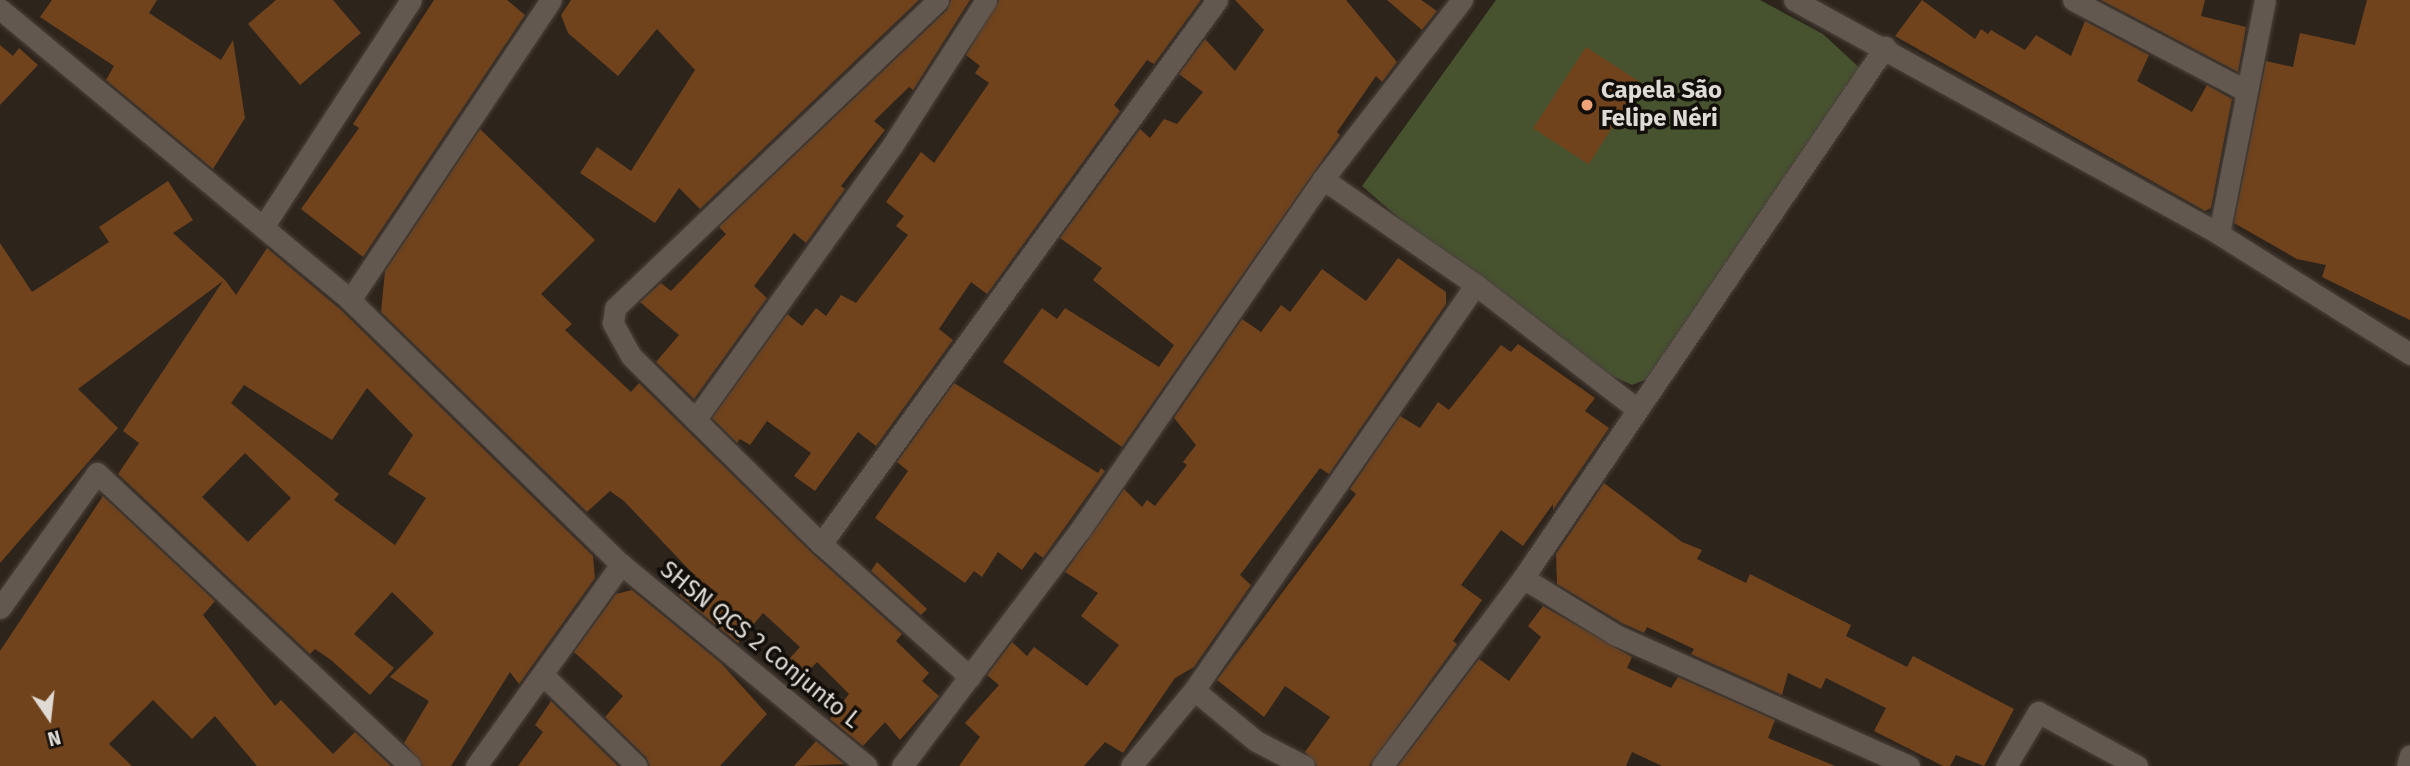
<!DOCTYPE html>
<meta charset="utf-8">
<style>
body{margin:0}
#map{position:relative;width:2410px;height:766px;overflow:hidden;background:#2d241c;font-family:"Fira Sans",sans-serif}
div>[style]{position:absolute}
.green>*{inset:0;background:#47532f}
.building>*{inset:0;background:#71431c;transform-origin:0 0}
.roads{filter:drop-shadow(0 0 2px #4a423c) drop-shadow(0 0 2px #4a423c)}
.street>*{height:21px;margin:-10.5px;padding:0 10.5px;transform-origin:10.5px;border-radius:10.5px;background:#63584f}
.secondary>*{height:21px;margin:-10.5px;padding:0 10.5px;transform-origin:10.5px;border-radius:10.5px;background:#63584f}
.dots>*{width:19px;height:19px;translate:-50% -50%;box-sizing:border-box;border:4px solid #120e0a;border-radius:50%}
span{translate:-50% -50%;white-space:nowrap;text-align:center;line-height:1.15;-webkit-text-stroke:7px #120e0a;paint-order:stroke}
.poi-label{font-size:24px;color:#e0dad4;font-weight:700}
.left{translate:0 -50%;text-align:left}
.street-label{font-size:24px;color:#e0dad4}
.north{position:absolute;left:14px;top:682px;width:70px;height:70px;-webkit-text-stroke:5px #120e0a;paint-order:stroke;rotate:166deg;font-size:19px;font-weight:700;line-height:28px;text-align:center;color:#e0dad4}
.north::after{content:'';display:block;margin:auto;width:24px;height:32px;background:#e0dad4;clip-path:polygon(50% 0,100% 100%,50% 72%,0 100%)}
</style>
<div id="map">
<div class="green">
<div style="clip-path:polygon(1496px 0,1760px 0,1823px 34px,1863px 71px,1650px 378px,1632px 385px,1612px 376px,1408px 226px,1362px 186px)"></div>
</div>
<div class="building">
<div style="clip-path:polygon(52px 0,157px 0,149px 13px,221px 60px,233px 40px,245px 118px,213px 169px,106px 80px,114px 66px,40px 17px)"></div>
<div style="clip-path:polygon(276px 0,333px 0,361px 33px,300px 85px,248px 24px)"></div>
<div style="clip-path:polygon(434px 0,507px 0,525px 15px,363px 257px,301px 209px,359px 128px,353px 124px)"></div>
<div style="clip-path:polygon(571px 0,919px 0,700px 209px,679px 188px,655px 223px,580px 173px,597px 147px,631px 171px,695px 70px,657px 29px,618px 76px,568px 33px,561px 15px)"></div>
<div style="clip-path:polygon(951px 0,970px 0,913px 90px,909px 87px,874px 121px,885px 130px,841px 186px,845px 189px,806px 243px,794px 233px,754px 286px,767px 298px,694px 399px,656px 362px,679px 335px,640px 302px,661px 283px,671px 291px,726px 234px,719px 227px,947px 10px)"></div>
<div style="clip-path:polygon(999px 0,1201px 0,1154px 64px,1147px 60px,1114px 105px,1120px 111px,987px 294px,971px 282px,939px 329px,953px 340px,876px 446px,858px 432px,815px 491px,794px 476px,811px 453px,767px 421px,750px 445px,740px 439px,737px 443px,712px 418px,787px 314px,802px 326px,816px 308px,826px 316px,841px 295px,856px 303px,908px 235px,896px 226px,904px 216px,886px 202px,921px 152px,934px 163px,989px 83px,975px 73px,980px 66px,966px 55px)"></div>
<div style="clip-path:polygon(1235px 0,1346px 0,1397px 62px,1382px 82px,1376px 76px,1337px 132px,1340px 135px,1122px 447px,1003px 362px,1042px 308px,1057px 319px,1065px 308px,1159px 367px,1174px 345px,1093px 280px,1102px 268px,1060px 238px,1140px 129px,1150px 138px,1164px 119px,1177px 124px,1203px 92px,1179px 74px,1205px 39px,1235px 71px,1264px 30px)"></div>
<div style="clip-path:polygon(1387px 0,1421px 0,1437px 11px,1422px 30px)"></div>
<div style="clip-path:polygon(1922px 0,1975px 39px,1981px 29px,1988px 34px,1991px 30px,2025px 50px,2036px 35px,2071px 56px,2085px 21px,2149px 55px,2137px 81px,2192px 112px,2207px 85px,2232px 99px,2211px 208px,2205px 211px,1895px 36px)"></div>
<div style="clip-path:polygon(2101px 0,2205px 0,2201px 16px,2246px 27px,2238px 72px)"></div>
<div style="clip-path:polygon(2367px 0,2410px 0,2410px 320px,2322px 277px,2326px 265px,2297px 259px,2234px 223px,2266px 61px,2293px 67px,2300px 33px,2355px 45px)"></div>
<div style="clip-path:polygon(0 45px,13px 56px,19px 48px,38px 65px,0 105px)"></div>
<div style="left:1586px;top:47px;width:66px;height:97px;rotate:33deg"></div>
<div style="clip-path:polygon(480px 129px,595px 240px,541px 294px,572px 324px,565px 330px,631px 392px,639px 383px,812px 553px,902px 634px,896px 641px,929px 673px,922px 681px,939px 696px,900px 740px,885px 722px,863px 746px,830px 719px,849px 694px,817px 662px,800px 680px,784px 665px,800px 647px,763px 613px,738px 643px,679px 595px,696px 577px,624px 501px,610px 491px,587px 512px,381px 312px,385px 271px)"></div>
<div style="clip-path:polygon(evenodd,168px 181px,193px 220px,173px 233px,225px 280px,236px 295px,267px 248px,341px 310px,593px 556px,595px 578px,519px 684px,510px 672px,451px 766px,423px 766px,404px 743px,429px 701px,390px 677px,434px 633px,392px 592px,354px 634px,394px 668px,370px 695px,331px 660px,315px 649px,310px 654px,118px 474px,139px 443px,123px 431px,223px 281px,78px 389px,118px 428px,0 563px,0 243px,32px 292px,109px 242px,99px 227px,168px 181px,244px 385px,332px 440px,367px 388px,413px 435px,388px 474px,426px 498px,395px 545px,334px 500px,339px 494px,231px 403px,244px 385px,168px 181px,245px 453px,291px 498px,248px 542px,202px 497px,245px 453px)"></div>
<div style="clip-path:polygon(1398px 258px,1446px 292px,1446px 304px,1329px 474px,1320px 468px,1240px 575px,1251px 585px,1194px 667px,1175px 678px,1123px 753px,1105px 742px,1084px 766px,959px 766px,980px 737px,965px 723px,999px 685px,987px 675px,1012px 642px,1027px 656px,1034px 647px,1087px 686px,1119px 645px,1081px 616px,1098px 593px,1065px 572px,1124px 489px,1142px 507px,1147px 500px,1155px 506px,1187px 465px,1183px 462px,1196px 445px,1174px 418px,1242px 319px,1261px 332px,1281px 305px,1290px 312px,1322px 269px,1366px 301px)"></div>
<div style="clip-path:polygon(1518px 344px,1595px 398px,1585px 411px,1609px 428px,1553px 510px,1553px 504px,1523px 546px,1501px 530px,1461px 585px,1482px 600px,1453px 641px,1457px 644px,1369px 766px,1317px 766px,1305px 752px,1330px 717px,1285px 686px,1264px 717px,1217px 680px,1356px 494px,1350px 489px,1400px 416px,1420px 428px,1438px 402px,1449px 410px,1501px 345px,1511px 352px)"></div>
<div style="clip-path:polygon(954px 383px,1098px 473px,1101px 468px,1105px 471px,1043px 558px,1035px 552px,1022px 570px,998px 552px,982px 577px,974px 571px,965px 583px,875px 518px,908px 471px,897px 462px)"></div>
<div style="clip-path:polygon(1604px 483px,1682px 542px,1702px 550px,1697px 559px,1746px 583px,1750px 574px,1851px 625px,1846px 636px,1907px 667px,1913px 656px,2014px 709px,1984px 766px,1956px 755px,1950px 766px,1943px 766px,1874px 731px,1886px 708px,1826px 678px,1821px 689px,1788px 673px,1782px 695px,1691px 654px,1694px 649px,1647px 627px,1644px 633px,1622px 623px,1557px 584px,1556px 554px)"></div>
<div style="clip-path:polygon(103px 496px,215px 601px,203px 615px,275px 706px,281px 700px,333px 754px,355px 732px,391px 766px,257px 766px,215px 716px,192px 739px,153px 700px,109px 744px,132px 766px,0 766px,0 651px)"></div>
<div style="clip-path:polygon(877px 562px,927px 609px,921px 615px,871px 571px)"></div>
<div style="clip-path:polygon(632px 590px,721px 663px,767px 714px,720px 766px,650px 766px,646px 757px,605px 717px,623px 696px,574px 652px,616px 594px)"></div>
<div style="clip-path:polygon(1543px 606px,1632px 657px,1627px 668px,1671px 688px,1678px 677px,1775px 720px,1768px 738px,1835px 766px,1662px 766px,1632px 752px,1626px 766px,1398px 766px,1479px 659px,1509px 681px,1541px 637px,1528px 626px)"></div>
<div style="clip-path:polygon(551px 701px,618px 766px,518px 766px,543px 732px,535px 725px)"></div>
<div style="clip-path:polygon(816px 741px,844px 764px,794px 766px)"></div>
</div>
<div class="roads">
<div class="street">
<div style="left:1794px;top:0;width:485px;rotate:28.8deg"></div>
<div style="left:2219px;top:234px;width:226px;rotate:32.1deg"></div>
<div style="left:2073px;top:0;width:195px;rotate:27.7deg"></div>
<div style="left:0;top:9px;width:455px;rotate:39.7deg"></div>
<div style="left:350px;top:300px;width:378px;rotate:44.3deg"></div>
<div style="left:621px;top:564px;width:318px;rotate:39.4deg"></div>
<div style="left:1323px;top:179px;width:186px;rotate:34.7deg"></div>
<div style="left:1476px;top:285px;width:202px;rotate:37.6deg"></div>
<div style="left:263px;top:227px;width:271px;rotate:-56.9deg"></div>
<div style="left:2219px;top:234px;width:238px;rotate:-78.9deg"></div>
<div style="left:350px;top:300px;width:361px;rotate:-56.2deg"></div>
<div style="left:695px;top:420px;width:337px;rotate:-54.3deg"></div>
<div style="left:892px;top:146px;width:174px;rotate:-57.2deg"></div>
<div style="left:821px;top:544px;width:267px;rotate:-135.3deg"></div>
<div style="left:631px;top:356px;width:38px;rotate:-119deg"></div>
<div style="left:613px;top:323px;width:15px;rotate:-82deg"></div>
<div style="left:615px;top:308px;width:446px;rotate:-43.6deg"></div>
<div style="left:1523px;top:578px;width:109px;rotate:31.5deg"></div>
<div style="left:1616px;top:635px;width:321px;rotate:24.1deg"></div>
<div style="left:0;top:608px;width:166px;rotate:-54.3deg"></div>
<div style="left:97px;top:473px;width:429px;rotate:43.1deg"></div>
<div style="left:544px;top:676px;width:129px;rotate:44.1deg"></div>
<div style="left:970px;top:677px;width:200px;rotate:-138.2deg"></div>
<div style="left:821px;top:544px;width:673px;rotate:-53.95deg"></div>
<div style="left:1194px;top:690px;width:80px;rotate:39.4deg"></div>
<div style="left:1256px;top:741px;width:54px;rotate:27.5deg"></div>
<div style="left:476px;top:766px;width:249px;rotate:-54.3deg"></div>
<div style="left:902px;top:766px;width:296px;rotate:-53deg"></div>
<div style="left:1080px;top:530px;width:427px;rotate:-55.3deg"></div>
<div style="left:1323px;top:179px;width:227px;rotate:-52.2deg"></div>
<div style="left:1131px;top:766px;width:99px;rotate:-50.3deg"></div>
<div style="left:1194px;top:690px;width:494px;rotate:-55.2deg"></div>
<div style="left:1382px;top:766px;width:235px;rotate:-53.1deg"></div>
<div style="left:1523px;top:578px;width:643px;rotate:-55.72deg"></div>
<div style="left:2006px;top:766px;width:63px;rotate:-59.3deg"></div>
<div style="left:2038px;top:712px;width:113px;rotate:28.6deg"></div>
</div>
<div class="secondary">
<div style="left:2407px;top:766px;width:11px;rotate:-75deg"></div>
</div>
</div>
<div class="dots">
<div style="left:1587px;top:105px;background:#efa376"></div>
</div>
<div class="poi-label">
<span class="left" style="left:1601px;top:105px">Capela São<br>Felipe Néri</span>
</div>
<div class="street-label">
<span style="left:760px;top:645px;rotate:39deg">SHSN QCS 2 Conjunto L</span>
</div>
<div class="north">N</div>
</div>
